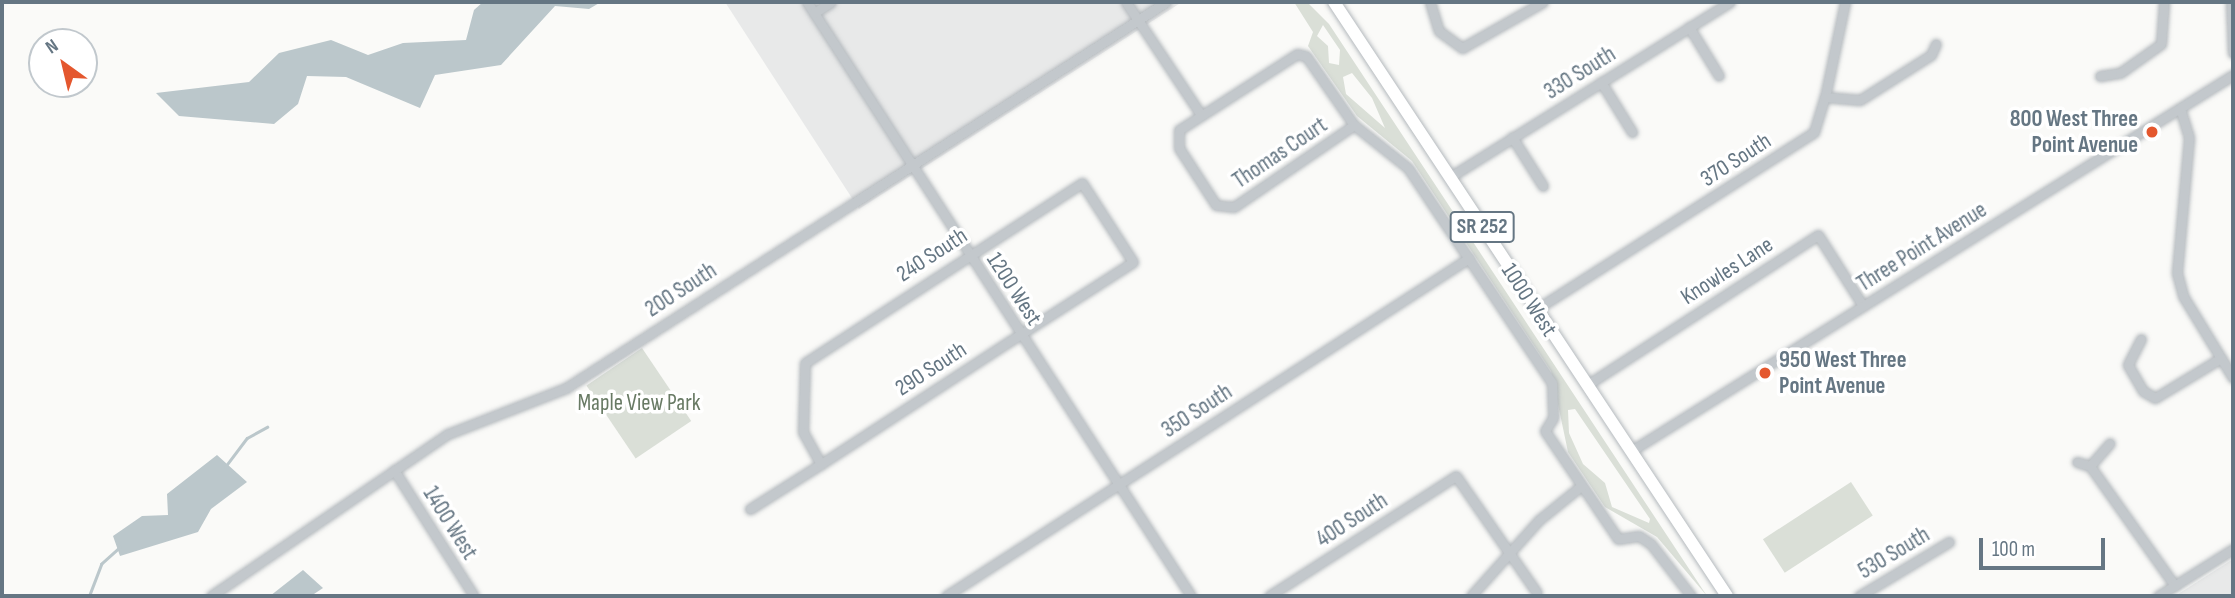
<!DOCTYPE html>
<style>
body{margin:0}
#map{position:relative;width:2235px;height:598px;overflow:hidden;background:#fafaf8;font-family:"Sofia Sans Condensed",sans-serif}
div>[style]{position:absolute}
.built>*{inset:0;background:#e8e9e9}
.green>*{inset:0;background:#dadfd7;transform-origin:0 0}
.water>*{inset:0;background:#bbc7cb}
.stream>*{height:2.5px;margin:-1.25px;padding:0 1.25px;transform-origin:1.25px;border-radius:1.25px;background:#bbc7cb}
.roads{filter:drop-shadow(0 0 2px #b5babe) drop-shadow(0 0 2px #b5babe)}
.minor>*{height:9px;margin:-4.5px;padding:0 4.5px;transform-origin:4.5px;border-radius:4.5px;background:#c3c8cc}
.major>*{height:12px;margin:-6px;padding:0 6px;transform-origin:6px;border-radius:6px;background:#fff}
.dots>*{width:19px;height:19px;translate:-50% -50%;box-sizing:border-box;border:4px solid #fff;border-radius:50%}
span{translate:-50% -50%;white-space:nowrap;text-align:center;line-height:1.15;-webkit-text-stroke:7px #fff;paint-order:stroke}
.shield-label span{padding:2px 5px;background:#fff;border:2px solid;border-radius:5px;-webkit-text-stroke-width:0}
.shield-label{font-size:21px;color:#657683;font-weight:700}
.street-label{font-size:23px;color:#657683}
.poi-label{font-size:23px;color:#657683;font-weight:700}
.right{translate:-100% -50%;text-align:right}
.left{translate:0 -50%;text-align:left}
.park-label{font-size:23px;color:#687a64}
.frame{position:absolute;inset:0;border:4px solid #657683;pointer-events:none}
.north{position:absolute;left:28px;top:28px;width:70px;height:70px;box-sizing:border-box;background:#fff;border:2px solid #c1c8cd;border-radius:50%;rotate:326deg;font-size:19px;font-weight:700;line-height:28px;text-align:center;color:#657683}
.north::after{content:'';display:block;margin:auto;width:24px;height:32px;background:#e4572e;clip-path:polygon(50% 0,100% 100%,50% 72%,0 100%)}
.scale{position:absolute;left:1979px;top:538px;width:126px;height:32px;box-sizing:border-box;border:4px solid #657683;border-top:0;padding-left:9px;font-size:21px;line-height:24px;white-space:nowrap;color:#657683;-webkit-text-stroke:5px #fff;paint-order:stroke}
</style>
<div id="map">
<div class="built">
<div style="clip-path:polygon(725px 2px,1182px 2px,859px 209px)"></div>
<div style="clip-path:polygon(2233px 559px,2233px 596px,2175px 596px)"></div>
</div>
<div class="green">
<div style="clip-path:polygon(evenodd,1294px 2px,1307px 2px,1329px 24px,1707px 596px,1657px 537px,1605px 507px,1568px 452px,1551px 371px,1412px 161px,1357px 116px,1308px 46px,1313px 32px,1294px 2px,1323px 25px,1340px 50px,1339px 65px,1329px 63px,1328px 46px,1317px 36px,1323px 25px,1294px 2px,1352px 73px,1372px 98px,1385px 128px,1346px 94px,1343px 77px,1352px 73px,1294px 2px,1575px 409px,1650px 519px,1649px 523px,1612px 507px,1605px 483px,1583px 464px,1569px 433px,1568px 410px,1575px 409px)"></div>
<div style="left:642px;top:348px;width:88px;height:67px;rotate:56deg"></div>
<div style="left:1851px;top:482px;width:40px;height:105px;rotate:57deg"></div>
</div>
<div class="water">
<div style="clip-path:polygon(483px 2px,601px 2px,589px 9px,555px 6px,501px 65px,435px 75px,420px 108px,346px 77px,307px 76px,298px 104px,274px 124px,179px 116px,156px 93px,249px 82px,279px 53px,331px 40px,368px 55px,403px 43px,466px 40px,474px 10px)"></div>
<div style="clip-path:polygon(217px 455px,247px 482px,211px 509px,198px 532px,120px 556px,113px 536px,142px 516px,168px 515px,167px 494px)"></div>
<div style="clip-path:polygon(303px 570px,323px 588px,311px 596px,270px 596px)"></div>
</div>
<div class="stream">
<div style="left:225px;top:467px;width:36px;rotate:-53deg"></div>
<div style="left:247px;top:438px;width:23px;rotate:-29deg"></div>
<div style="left:89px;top:596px;width:34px;rotate:-69deg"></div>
<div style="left:101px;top:564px;width:25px;rotate:-42deg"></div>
</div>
<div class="roads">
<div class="minor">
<div style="left:807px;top:2px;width:707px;rotate:57.12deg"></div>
<div style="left:1126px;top:2px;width:136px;rotate:56.4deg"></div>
<div style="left:1430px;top:2px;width:30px;rotate:73deg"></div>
<div style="left:1439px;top:31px;width:29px;rotate:36deg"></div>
<div style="left:1462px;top:48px;width:93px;rotate:-29.6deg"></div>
<div style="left:2231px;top:2px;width:51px;rotate:87.8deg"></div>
<div style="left:814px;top:13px;width:20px;rotate:-33deg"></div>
<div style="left:1689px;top:27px;width:57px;rotate:58.5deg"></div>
<div style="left:1297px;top:54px;width:9px;rotate:13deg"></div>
<div style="left:1306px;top:56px;width:84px;rotate:55.2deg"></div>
<div style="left:1354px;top:125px;width:145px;rotate:145.7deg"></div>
<div style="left:1234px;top:207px;width:18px;rotate:-174deg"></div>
<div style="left:1216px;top:205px;width:68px;rotate:-123deg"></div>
<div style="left:1179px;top:148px;width:18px;rotate:-90deg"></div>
<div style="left:1179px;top:130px;width:140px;rotate:-32.8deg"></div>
<div style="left:2100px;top:76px;width:20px;rotate:-9deg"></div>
<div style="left:2120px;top:73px;width:50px;rotate:-35.3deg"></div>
<div style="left:2161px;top:44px;width:42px;rotate:-85.9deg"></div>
<div style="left:1601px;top:82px;width:59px;rotate:58.2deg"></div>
<div style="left:1825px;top:97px;width:97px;rotate:-78.1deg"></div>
<div style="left:2180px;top:108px;width:31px;rotate:73deg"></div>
<div style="left:2189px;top:138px;width:136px;rotate:95.1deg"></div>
<div style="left:2177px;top:273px;width:24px;rotate:75deg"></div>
<div style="left:2183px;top:296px;width:96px;rotate:58.6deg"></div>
<div style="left:1354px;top:125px;width:69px;rotate:38.5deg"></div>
<div style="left:1408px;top:168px;width:259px;rotate:56.2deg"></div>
<div style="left:1552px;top:383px;width:35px;rotate:88deg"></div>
<div style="left:1553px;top:418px;width:15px;rotate:122deg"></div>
<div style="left:1545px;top:431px;width:130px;rotate:55.9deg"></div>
<div style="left:1618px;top:539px;width:21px;rotate:-8deg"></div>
<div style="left:1639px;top:536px;width:14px;rotate:34deg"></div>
<div style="left:1651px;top:544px;width:66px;rotate:52.4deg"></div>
<div style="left:1512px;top:137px;width:58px;rotate:57.7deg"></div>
<div style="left:1450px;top:177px;width:330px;rotate:-32deg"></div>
<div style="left:1535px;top:310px;width:331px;rotate:-32.5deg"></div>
<div style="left:1814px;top:132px;width:37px;rotate:-73deg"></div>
<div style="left:1825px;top:97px;width:35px;rotate:5deg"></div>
<div style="left:1860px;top:100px;width:84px;rotate:-32.4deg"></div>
<div style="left:1931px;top:55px;width:12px;rotate:-66deg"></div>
<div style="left:2141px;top:339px;width:29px;rotate:117deg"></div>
<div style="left:2128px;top:365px;width:30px;rotate:60deg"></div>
<div style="left:2143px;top:391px;width:14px;rotate:30deg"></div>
<div style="left:2155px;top:398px;width:77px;rotate:-31.2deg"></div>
<div style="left:1587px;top:385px;width:275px;rotate:-33deg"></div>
<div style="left:1818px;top:235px;width:84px;rotate:57.6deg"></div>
<div style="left:1631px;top:451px;width:710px;rotate:-31.99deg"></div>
<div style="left:2077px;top:462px;width:14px;rotate:17deg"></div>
<div style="left:2090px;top:466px;width:147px;rotate:54.7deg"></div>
<div style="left:2090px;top:466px;width:30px;rotate:-49deg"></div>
<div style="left:394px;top:470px;width:149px;rotate:57.6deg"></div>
<div style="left:750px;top:509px;width:84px;rotate:-32.4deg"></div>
<div style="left:821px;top:464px;width:225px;rotate:-33.1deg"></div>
<div style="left:1010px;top:341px;width:146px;rotate:-32.7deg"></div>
<div style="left:1133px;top:262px;width:94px;rotate:-122.8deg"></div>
<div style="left:1082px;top:183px;width:330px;rotate:147deg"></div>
<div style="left:805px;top:363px;width:69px;rotate:91.7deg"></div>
<div style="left:803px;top:432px;width:37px;rotate:61deg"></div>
<div style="left:211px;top:596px;width:287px;rotate:-34.4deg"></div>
<div style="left:448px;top:434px;width:127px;rotate:-21.3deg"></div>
<div style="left:566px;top:388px;width:713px;rotate:-32.75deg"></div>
<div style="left:946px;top:596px;width:623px;rotate:-32.87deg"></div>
<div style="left:1269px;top:596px;width:222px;rotate:-32.7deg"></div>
<div style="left:1456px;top:476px;width:142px;rotate:55.3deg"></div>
<div style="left:1471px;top:596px;width:102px;rotate:-48.2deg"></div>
<div style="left:1539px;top:520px;width:54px;rotate:-39deg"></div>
<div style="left:1859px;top:596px;width:105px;rotate:-31deg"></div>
<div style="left:2158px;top:596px;width:89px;rotate:-32.1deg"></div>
</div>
<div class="major">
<div style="left:1334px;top:2px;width:712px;rotate:56.51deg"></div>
</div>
</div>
<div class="dots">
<div style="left:2152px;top:132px;background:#e4572e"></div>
<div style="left:1765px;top:373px;background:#e4572e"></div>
</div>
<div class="shield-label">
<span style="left:1482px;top:227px">SR 252</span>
</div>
<div class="street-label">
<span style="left:1580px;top:73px;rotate:-32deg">330 South</span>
<span style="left:1280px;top:153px;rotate:-34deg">Thomas Court</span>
<span style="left:1736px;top:160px;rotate:-33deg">370 South</span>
<span style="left:1922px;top:247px;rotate:-32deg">Three Point Avenue</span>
<span style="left:932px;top:255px;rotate:-33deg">240 South</span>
<span style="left:1727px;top:271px;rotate:-33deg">Knowles Lane</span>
<span style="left:1014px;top:289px;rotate:57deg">1200 West</span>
<span style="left:681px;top:290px;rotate:-33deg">200 South</span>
<span style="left:1529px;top:300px;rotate:57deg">1000 West</span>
<span style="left:931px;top:369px;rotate:-33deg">290 South</span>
<span style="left:1197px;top:411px;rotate:-33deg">350 South</span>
<span style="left:1352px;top:520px;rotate:-33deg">400 South</span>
<span style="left:450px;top:523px;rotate:58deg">1400 West</span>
<span style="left:1894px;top:553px;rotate:-31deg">530 South</span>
</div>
<div class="poi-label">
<span class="right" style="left:2138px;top:132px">800 West Three<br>Point Avenue</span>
<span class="left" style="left:1779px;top:373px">950 West Three<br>Point Avenue</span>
</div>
<div class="park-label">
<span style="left:639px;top:403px">Maple View Park</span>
</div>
<div class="frame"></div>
<div class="north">N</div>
<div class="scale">100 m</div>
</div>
